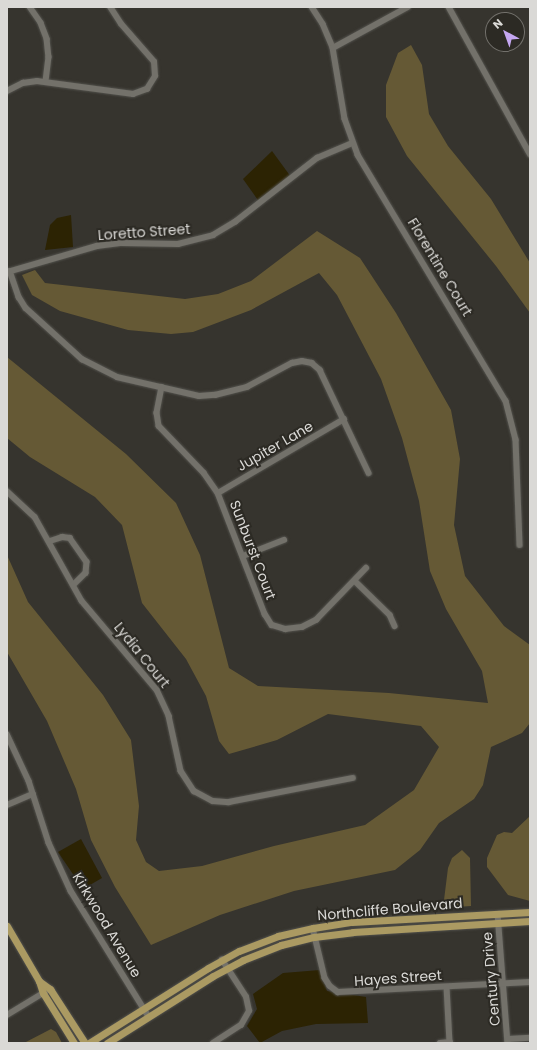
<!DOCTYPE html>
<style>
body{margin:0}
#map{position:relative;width:537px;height:1050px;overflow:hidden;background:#36342e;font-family:Poppins,sans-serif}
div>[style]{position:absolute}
.green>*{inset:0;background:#655935}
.water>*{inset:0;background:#2c2303}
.roads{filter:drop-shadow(0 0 1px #52514c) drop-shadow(0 0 1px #52514c)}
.minor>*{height:5.5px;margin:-2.75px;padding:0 2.75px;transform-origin:2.75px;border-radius:2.75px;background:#73716a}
.major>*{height:7px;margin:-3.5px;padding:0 3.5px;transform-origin:3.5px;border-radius:3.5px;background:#ab9a62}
span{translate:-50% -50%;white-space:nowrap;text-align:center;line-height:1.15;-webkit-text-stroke:4px #2c2a24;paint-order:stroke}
.street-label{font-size:14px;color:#dad9d6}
.frame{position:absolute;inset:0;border:8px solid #dad9d6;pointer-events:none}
.north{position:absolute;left:485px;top:12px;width:40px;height:40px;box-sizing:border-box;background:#2c2a24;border:1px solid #72706b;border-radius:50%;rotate:319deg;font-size:11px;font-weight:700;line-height:16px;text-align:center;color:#dad9d6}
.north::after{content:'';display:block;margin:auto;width:14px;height:18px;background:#c5a7f1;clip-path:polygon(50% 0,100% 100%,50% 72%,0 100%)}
</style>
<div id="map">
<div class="green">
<div style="clip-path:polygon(411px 45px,422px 65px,429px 114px,448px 146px,491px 199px,530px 263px,530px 313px,496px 266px,407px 156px,386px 117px,386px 85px,398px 53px)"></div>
<div style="clip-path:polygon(317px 231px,360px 258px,396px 313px,451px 410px,460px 459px,454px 525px,465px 576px,504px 626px,530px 645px,530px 723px,522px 733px,491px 747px,483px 785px,474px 799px,439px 823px,420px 850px,395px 870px,294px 891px,220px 915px,151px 945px,115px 887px,91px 840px,76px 789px,47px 721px,7px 652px,7px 555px,28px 602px,103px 695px,131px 740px,139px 806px,136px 840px,146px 862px,159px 871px,202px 866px,274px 846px,365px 825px,414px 790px,439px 747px,421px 726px,328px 714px,277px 740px,229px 754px,219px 741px,206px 696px,186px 659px,142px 603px,122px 525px,95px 497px,30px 457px,7px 438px,7px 357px,126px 454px,176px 503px,200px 555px,229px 668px,258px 686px,389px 693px,488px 703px,482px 671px,446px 609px,430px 571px,419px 501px,402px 438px,381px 379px,337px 295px,319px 273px,251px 310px,193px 332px,171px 334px,128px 330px,60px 311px,32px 295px,22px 275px,35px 270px,45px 283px,185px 299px,218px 294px,251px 281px)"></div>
<div style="clip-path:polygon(530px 816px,530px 901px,508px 895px,487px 867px,487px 858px,497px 835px,504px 832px,512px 833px)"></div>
<div style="clip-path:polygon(462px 850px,470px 858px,471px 906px,443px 908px,448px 868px,452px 858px)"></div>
<div style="clip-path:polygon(51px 1029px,56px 1032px,62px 1043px,24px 1043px)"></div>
</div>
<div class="water">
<div style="clip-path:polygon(272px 151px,291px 177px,260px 203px,243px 179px)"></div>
<div style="clip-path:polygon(71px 215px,73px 247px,45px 250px,50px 225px,57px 218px)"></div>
<div style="clip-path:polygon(81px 839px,102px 878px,83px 889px,58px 852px)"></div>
<div style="clip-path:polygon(320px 970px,327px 991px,366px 997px,368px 1023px,316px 1024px,282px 1031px,260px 1043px,247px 1026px,257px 1009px,253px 994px,283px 973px)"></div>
</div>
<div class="roads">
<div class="minor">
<div style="left:30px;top:7px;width:19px;rotate:55deg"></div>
<div style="left:41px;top:23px;width:17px;rotate:69deg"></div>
<div style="left:47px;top:39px;width:18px;rotate:84deg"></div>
<div style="left:49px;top:57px;width:25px;rotate:97deg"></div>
<div style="left:312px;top:7px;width:20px;rotate:57deg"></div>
<div style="left:323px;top:24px;width:26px;rotate:67deg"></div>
<div style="left:333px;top:48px;width:72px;rotate:80.4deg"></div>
<div style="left:345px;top:119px;width:38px;rotate:70deg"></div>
<div style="left:358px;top:155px;width:287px;rotate:59deg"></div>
<div style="left:506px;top:401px;width:40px;rotate:75.6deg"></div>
<div style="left:516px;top:440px;width:105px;rotate:87.8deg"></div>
<div style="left:449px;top:7px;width:168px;rotate:61.1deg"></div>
<div style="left:333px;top:48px;width:85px;rotate:-28.7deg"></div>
<div style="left:7px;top:91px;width:18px;rotate:-27deg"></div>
<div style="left:23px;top:83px;width:14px;rotate:-8deg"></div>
<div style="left:37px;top:81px;width:97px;rotate:7.7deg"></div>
<div style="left:133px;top:94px;width:15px;rotate:-20deg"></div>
<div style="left:147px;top:89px;width:15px;rotate:-58deg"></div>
<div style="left:155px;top:76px;width:14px;rotate:-94deg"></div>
<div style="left:154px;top:62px;width:50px;rotate:-131deg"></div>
<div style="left:121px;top:24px;width:20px;rotate:-123deg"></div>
<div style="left:10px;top:271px;width:28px;rotate:71deg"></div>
<div style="left:19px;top:297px;width:13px;rotate:58deg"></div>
<div style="left:26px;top:308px;width:76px;rotate:42.3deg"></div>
<div style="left:82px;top:359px;width:39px;rotate:27deg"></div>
<div style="left:117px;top:377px;width:84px;rotate:13deg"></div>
<div style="left:199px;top:396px;width:16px;rotate:-4deg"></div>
<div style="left:215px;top:395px;width:33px;rotate:-14deg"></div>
<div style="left:247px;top:387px;width:51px;rotate:-28.1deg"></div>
<div style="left:292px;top:363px;width:10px;rotate:-11deg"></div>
<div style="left:302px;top:361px;width:10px;rotate:11deg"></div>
<div style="left:312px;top:363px;width:11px;rotate:41deg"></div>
<div style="left:320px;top:370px;width:114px;rotate:64.6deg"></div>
<div style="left:8px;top:272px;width:93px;rotate:-16.3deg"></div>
<div style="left:97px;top:246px;width:25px;rotate:-7deg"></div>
<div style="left:122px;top:243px;width:56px;rotate:1deg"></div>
<div style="left:178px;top:244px;width:36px;rotate:-14deg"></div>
<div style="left:213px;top:235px;width:26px;rotate:-31deg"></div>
<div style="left:235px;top:222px;width:104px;rotate:-38deg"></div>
<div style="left:317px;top:158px;width:38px;rotate:-23deg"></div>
<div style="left:162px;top:387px;width:26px;rotate:101deg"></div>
<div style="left:157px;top:413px;width:13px;rotate:81deg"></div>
<div style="left:159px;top:426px;width:65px;rotate:46.2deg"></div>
<div style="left:204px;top:473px;width:24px;rotate:55deg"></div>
<div style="left:218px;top:493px;width:130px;rotate:68.8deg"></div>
<div style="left:265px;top:614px;width:13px;rotate:58deg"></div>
<div style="left:272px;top:625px;width:14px;rotate:17deg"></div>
<div style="left:285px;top:629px;width:17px;rotate:-7deg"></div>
<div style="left:302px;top:627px;width:16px;rotate:-27deg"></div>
<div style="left:316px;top:620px;width:72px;rotate:-46.1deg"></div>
<div style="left:7px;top:491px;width:38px;rotate:43deg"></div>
<div style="left:35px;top:517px;width:96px;rotate:60.8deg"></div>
<div style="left:82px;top:601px;width:116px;rotate:49.9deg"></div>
<div style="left:157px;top:690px;width:29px;rotate:65deg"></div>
<div style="left:169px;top:716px;width:56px;rotate:77.7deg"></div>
<div style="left:181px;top:771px;width:24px;rotate:57deg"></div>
<div style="left:194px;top:791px;width:21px;rotate:28deg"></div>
<div style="left:213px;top:801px;width:16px;rotate:4deg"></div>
<div style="left:229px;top:802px;width:126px;rotate:-11deg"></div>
<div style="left:218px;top:493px;width:146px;rotate:-30.4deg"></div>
<div style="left:50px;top:541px;width:13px;rotate:-18deg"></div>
<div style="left:62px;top:537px;width:8px;rotate:7deg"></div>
<div style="left:70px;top:538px;width:29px;rotate:55deg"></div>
<div style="left:87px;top:562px;width:11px;rotate:95deg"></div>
<div style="left:86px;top:573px;width:17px;rotate:135deg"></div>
<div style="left:243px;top:556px;width:44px;rotate:-21.3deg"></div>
<div style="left:355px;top:581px;width:49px;rotate:44.2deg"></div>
<div style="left:390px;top:615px;width:12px;rotate:66deg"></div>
<div style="left:7px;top:734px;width:52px;rotate:64.9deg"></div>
<div style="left:29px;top:781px;width:65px;rotate:72.1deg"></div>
<div style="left:49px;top:843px;width:53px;rotate:65.4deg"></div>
<div style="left:71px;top:891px;width:146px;rotate:58.2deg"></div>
<div style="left:7px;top:805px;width:28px;rotate:-23deg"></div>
<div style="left:498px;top:914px;width:129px;rotate:85.6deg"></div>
<div style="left:313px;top:928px;width:51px;rotate:76.5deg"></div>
<div style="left:325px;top:978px;width:9px;rotate:58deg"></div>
<div style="left:330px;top:986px;width:10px;rotate:37deg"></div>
<div style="left:338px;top:992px;width:192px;rotate:-3deg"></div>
<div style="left:447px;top:987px;width:56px;rotate:86.9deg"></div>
<div style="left:7px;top:1015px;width:50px;rotate:-31.2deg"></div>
<div style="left:508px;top:1039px;width:22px;rotate:-3deg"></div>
<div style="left:213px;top:1043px;width:33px;rotate:-33deg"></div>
<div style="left:241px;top:1025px;width:16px;rotate:-60deg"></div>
<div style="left:249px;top:1011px;width:14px;rotate:-102deg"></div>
<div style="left:246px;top:997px;width:44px;rotate:-123deg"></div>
<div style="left:440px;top:1043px;width:10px;rotate:-6deg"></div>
</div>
<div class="major">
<div style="left:7px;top:926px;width:64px;rotate:59.8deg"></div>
<div style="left:39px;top:981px;width:13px;rotate:72deg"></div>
<div style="left:43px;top:993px;width:59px;rotate:58.2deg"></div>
<div style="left:39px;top:981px;width:14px;rotate:36deg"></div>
<div style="left:50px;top:989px;width:64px;rotate:57.1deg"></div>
<div style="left:89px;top:1043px;width:141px;rotate:-32.2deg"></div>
<div style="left:208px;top:968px;width:35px;rotate:-29deg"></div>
<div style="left:239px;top:951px;width:42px;rotate:-21deg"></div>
<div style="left:278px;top:936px;width:36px;rotate:-13deg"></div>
<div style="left:313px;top:928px;width:39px;rotate:-9deg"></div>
<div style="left:352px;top:922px;width:178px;rotate:-3.2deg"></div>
<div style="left:107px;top:1043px;width:125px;rotate:-32.3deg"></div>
<div style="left:213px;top:976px;width:34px;rotate:-28deg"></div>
<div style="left:243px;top:960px;width:41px;rotate:-21.5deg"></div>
<div style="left:281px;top:945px;width:34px;rotate:-14deg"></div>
<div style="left:314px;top:937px;width:39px;rotate:-7deg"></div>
<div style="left:353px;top:932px;width:177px;rotate:-3.6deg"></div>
</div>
</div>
<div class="street-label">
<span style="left:144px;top:232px;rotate:-4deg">Loretto Street</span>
<span style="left:440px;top:267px;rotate:59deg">Florentine Court</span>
<span style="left:275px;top:446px;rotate:-30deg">Jupiter Lane</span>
<span style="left:253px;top:550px;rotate:69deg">Sunburst Court</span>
<span style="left:142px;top:655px;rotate:51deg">Lydia Court</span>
<span style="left:390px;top:909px;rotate:-5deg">Northcliffe Boulevard</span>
<span style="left:107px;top:925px;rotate:59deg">Kirkwood Avenue</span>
<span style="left:398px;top:978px;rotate:-4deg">Hayes Street</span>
<span style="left:491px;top:979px;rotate:-95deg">Century Drive</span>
</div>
<div class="frame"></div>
<div class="north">N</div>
</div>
